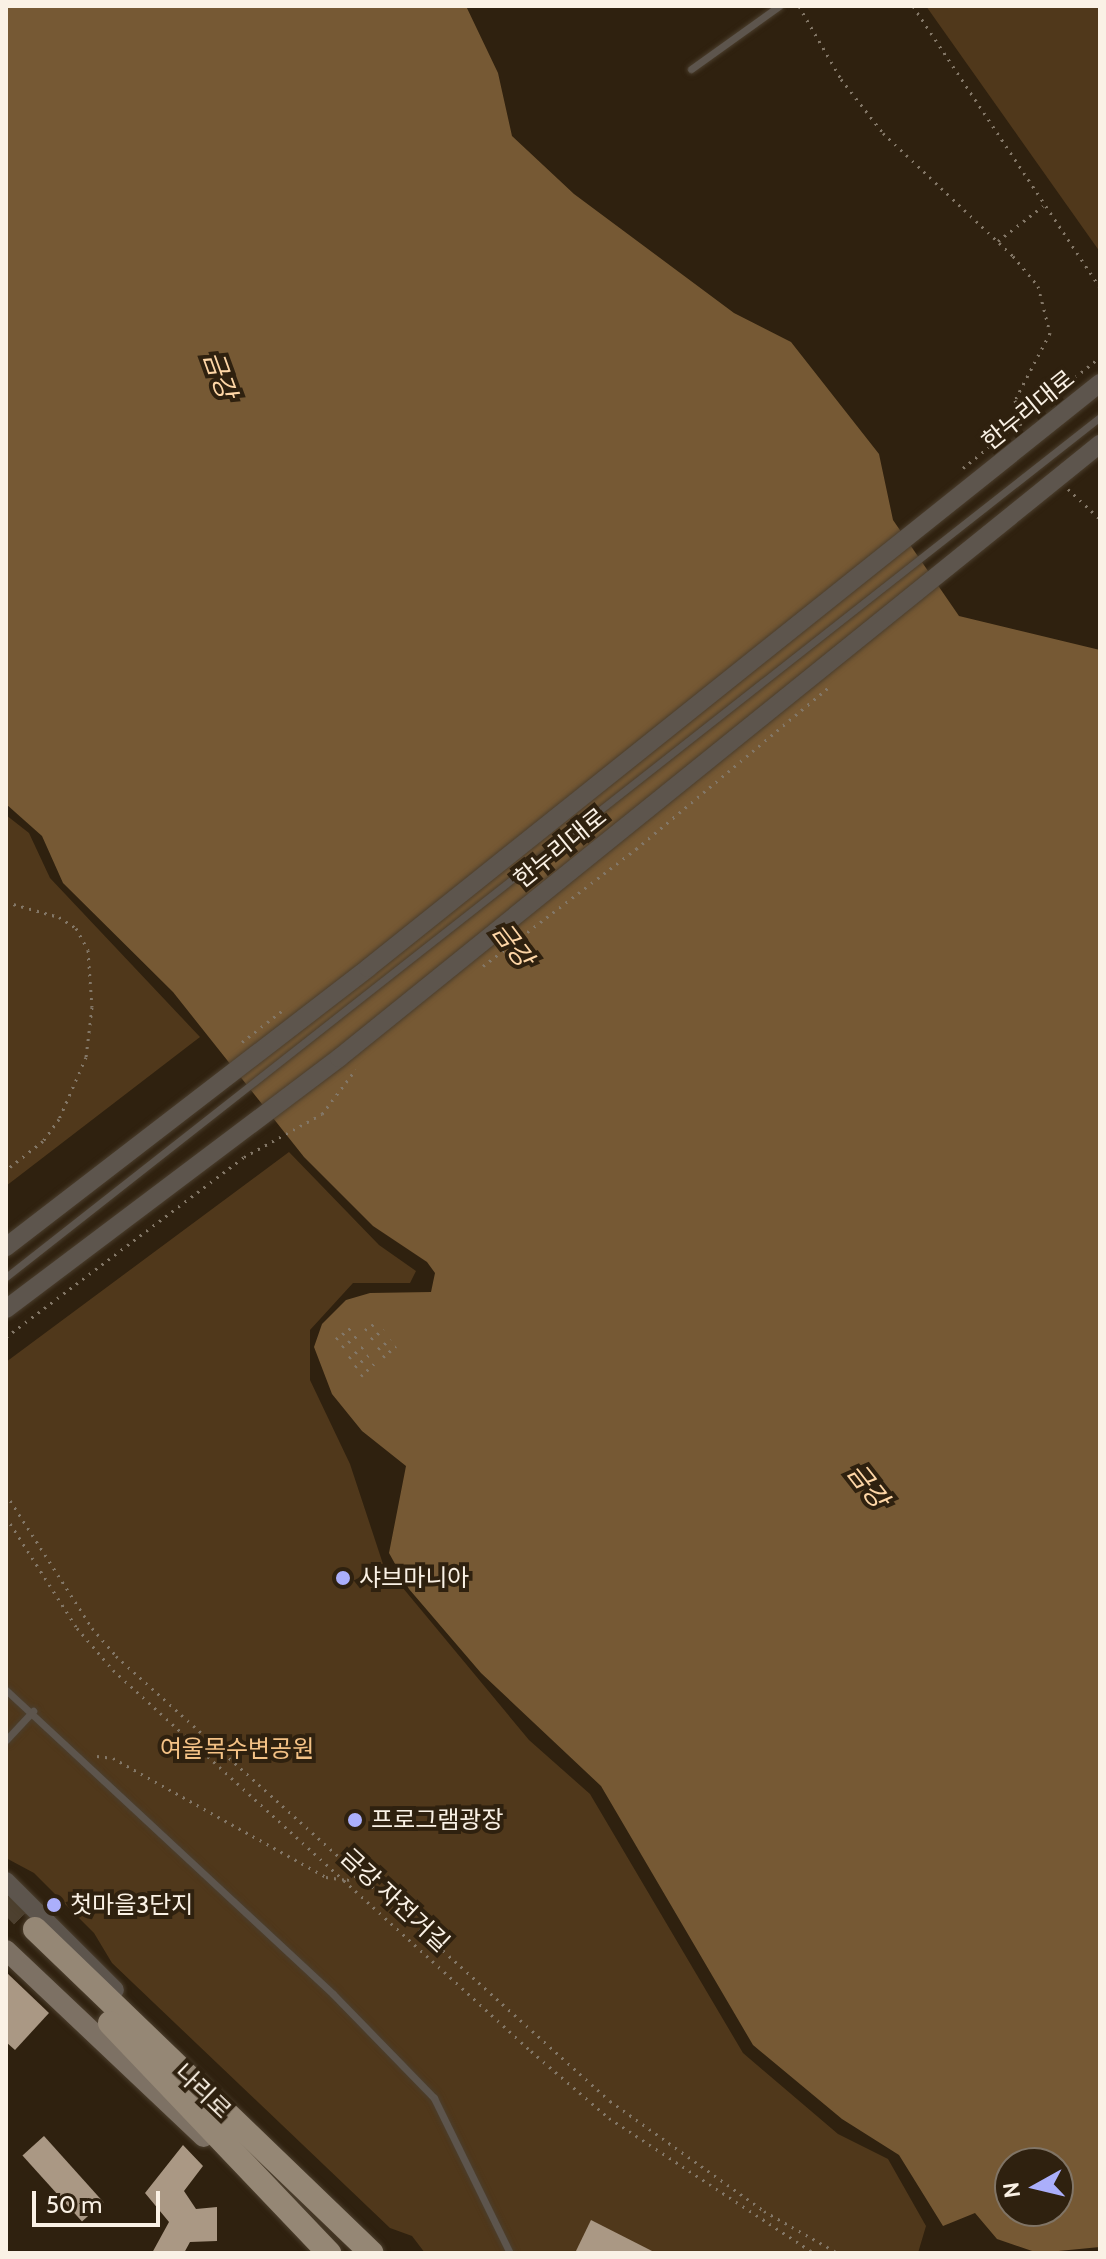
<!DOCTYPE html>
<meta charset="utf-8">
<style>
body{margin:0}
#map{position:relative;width:1106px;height:2259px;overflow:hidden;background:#2f210f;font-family:Cabin,"Noto Sans KR",sans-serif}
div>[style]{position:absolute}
.green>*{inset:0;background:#50381b}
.water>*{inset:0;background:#765934}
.building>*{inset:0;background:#aa9884;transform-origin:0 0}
.primary-tunnel>*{height:24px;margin-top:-12px;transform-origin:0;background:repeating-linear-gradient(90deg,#4d402f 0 24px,transparent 0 36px)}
.path>*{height:3px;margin-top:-1.5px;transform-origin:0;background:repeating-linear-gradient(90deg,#837767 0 2px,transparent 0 8px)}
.roads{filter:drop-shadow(0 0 2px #4b3e2d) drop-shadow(0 0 2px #4b3e2d)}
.service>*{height:7px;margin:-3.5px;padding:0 3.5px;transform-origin:3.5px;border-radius:3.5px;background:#5d554d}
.tertiary>*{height:18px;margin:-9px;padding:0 9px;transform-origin:9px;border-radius:9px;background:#5d554d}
.secondary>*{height:20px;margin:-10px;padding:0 10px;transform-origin:10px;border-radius:10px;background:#7d7164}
.primary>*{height:24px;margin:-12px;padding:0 12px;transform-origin:12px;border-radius:12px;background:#958775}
.path-bridge>*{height:3px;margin-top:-1.5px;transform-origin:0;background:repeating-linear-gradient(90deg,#837767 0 2px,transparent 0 8px)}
.bridges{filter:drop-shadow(0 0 2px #4b3e2d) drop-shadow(0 0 2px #4b3e2d)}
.service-bridge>*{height:7px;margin:-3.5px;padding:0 3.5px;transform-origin:3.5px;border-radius:3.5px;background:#5d554d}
.tertiary-bridge>*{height:18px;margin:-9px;padding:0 9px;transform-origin:9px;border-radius:9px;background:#5d554d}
.dots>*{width:22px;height:22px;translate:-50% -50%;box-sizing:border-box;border:4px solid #2f210f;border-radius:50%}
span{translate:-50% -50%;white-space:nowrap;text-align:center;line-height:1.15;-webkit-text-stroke:8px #2f210f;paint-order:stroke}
.street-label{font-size:24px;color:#faf1e5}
.poi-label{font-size:24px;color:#faf1e5}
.left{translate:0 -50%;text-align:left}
.park-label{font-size:24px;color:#f4c286}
.water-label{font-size:26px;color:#fed6a6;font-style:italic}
.frame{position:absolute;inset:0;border:8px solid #faf1e5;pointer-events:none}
.north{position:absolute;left:994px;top:2147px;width:80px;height:80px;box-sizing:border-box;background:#2f210f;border:2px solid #807465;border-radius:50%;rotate:262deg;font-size:22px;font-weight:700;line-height:32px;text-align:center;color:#faf1e5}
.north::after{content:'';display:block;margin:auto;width:28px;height:36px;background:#abaffb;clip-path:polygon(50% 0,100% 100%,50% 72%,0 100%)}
.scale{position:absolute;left:32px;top:2191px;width:128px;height:36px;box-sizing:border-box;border:4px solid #faf1e5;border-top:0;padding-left:10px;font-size:24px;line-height:28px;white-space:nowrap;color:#faf1e5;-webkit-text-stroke:6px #2f210f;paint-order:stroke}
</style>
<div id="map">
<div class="green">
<div style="clip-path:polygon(926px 6px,1100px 6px,1100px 252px)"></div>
<div style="clip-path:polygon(6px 815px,29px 833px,50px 878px,200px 1037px,6px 1186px)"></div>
<div style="clip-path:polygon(289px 1152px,379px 1245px,416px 1271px,410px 1283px,353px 1283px,310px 1330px,310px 1380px,350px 1464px,383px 1564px,529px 1740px,590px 1794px,743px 2053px,838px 2134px,888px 2159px,926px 2226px,918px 2253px,425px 2253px,412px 2236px,390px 2228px,112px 1963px,94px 1933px,34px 1873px,6px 1858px,6px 1362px)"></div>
</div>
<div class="water">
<div style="clip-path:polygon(evenodd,6px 6px,466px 6px,498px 73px,512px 136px,574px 194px,734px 313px,791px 342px,879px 454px,893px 520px,959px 616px,1100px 650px,1100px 2247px,1038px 2253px,997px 2239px,975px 2213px,943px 2226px,899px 2155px,842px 2119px,753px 2045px,601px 1786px,481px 1673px,409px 1589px,389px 1553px,406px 1466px,362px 1431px,332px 1394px,314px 1347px,322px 1324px,346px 1300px,370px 1293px,431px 1292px,435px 1273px,427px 1262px,373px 1226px,304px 1157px,173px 992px,63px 883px,42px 836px,6px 804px,6px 6px,1010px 2163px,1058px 2163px,1058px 2211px,1010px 2211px,1010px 2163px)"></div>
</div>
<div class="building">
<div style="clip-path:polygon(6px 1972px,49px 2013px,15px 2050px,6px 2042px)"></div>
<div style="left:44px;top:2136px;width:89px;height:29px;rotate:48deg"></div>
<div style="clip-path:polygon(183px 2145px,203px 2166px,184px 2191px,196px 2209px,217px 2207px,217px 2241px,190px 2242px,184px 2253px,152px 2253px,169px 2222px,145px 2193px)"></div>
<div style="clip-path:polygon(591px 2220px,656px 2253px,575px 2253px)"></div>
</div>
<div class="primary-tunnel">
<div style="left:6px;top:1899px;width:42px;rotate:46deg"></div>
</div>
<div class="path">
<div style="left:799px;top:6px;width:84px;rotate:60.1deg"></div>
<div style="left:841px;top:79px;width:68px;rotate:52.1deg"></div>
<div style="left:883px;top:133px;width:179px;rotate:43.4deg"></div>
<div style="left:1013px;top:256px;width:39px;rotate:50deg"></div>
<div style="left:1038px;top:286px;width:49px;rotate:75.7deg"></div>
<div style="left:1050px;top:333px;width:76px;rotate:117.6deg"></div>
<div style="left:1015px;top:400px;width:26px;rotate:77deg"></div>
<div style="left:913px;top:6px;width:338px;rotate:56.4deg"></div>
<div style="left:998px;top:241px;width:57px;rotate:-37.9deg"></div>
<div style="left:1068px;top:489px;width:44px;rotate:43.2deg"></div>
<div style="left:6px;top:902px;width:55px;rotate:15.8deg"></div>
<div style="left:59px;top:917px;width:20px;rotate:33deg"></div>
<div style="left:76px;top:928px;width:25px;rotate:61deg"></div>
<div style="left:88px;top:950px;width:57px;rotate:86deg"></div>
<div style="left:92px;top:1007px;width:50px;rotate:96.8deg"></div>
<div style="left:86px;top:1057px;width:68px;rotate:113.5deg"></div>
<div style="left:59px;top:1119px;width:27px;rotate:126deg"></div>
<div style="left:43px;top:1141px;width:47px;rotate:141.9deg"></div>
<div style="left:365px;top:1330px;width:14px;rotate:-34deg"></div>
<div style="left:336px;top:1339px;width:20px;rotate:-37deg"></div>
<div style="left:371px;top:1339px;width:16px;rotate:-38deg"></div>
<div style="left:342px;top:1347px;width:20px;rotate:-37deg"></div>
<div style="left:378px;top:1349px;width:16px;rotate:-38deg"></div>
<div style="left:383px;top:1357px;width:17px;rotate:-40deg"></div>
<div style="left:349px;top:1358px;width:21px;rotate:-39deg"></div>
<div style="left:355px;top:1367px;width:20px;rotate:-41deg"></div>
<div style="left:361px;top:1376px;width:21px;rotate:-43deg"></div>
<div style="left:6px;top:1494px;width:159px;rotate:57.3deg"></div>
<div style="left:92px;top:1628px;width:37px;rotate:49deg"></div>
<div style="left:116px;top:1656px;width:665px;rotate:42.01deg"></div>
<div style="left:610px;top:2101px;width:189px;rotate:35.5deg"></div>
<div style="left:764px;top:2211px;width:85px;rotate:29.6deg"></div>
<div style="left:6px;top:1517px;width:132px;rotate:57.4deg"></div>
<div style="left:77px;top:1628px;width:55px;rotate:49.4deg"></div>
<div style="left:113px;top:1670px;width:566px;rotate:42.35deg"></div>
<div style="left:531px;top:2051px;width:103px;rotate:40.7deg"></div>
<div style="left:609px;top:2118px;width:245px;rotate:33.4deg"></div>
<div style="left:97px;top:1756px;width:16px;rotate:7deg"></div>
<div style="left:113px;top:1758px;width:244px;rotate:29.2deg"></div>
<div style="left:326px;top:1877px;width:21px;rotate:8deg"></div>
<div style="left:347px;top:1880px;width:14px;rotate:-21deg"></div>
</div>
<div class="roads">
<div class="service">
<div style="left:691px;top:69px;width:108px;rotate:-35.6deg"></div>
<div style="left:6px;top:1690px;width:446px;rotate:42.9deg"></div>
<div style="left:333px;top:1994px;width:145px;rotate:45.8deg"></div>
<div style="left:434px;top:2098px;width:173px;rotate:63.9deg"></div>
<div style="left:6px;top:1740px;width:40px;rotate:-47deg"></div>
</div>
<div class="tertiary">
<div style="left:6px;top:1881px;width:154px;rotate:45deg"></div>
</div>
<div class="secondary">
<div style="left:6px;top:1950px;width:272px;rotate:43.4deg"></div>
</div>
<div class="primary">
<div style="left:35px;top:1929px;width:467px;rotate:43.9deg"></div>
<div style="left:110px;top:2023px;width:318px;rotate:46.4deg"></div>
</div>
</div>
<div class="path-bridge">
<div style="left:963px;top:468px;width:176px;rotate:-39deg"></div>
<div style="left:483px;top:966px;width:193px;rotate:-37.4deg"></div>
<div style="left:636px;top:849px;width:252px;rotate:-40deg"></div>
<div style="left:242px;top:1042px;width:52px;rotate:-38deg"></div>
<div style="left:6px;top:1337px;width:298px;rotate:-37.1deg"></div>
<div style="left:244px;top:1157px;width:89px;rotate:-28.9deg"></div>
<div style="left:322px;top:1114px;width:56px;rotate:-52.9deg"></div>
</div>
<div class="bridges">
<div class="service-bridge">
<div style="left:6px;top:1277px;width:1392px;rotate:-38.17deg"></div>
</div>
<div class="tertiary-bridge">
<div style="left:6px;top:1247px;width:457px;rotate:-37.6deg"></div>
<div style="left:368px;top:968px;width:937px;rotate:-38.63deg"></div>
<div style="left:6px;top:1309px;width:417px;rotate:-37deg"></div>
<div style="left:339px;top:1058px;width:978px;rotate:-38.9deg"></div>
</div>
</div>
<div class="dots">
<div style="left:343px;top:1578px;background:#abaffb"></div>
<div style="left:355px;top:1820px;background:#abaffb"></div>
<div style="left:54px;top:1905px;background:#abaffb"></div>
</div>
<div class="street-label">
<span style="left:1028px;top:410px;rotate:-39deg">한누리대로</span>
<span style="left:560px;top:848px;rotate:-39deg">한누리대로</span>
<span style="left:395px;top:1900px;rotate:43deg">금강 자전거길</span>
<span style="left:203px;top:2091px;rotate:44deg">나리로</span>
</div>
<div class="poi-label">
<span class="left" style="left:359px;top:1578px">샤브마니아</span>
<span class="left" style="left:371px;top:1820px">프로그램광장</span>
<span class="left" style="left:70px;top:1905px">첫마을3단지</span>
</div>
<div class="park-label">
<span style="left:237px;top:1749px">여울목수변공원</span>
</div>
<div class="water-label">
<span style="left:219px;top:375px;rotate:70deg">금강</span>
<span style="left:512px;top:945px;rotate:53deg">금강</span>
<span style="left:867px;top:1486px;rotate:52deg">금강</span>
</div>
<div class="frame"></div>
<div class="north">N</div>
<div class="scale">50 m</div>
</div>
